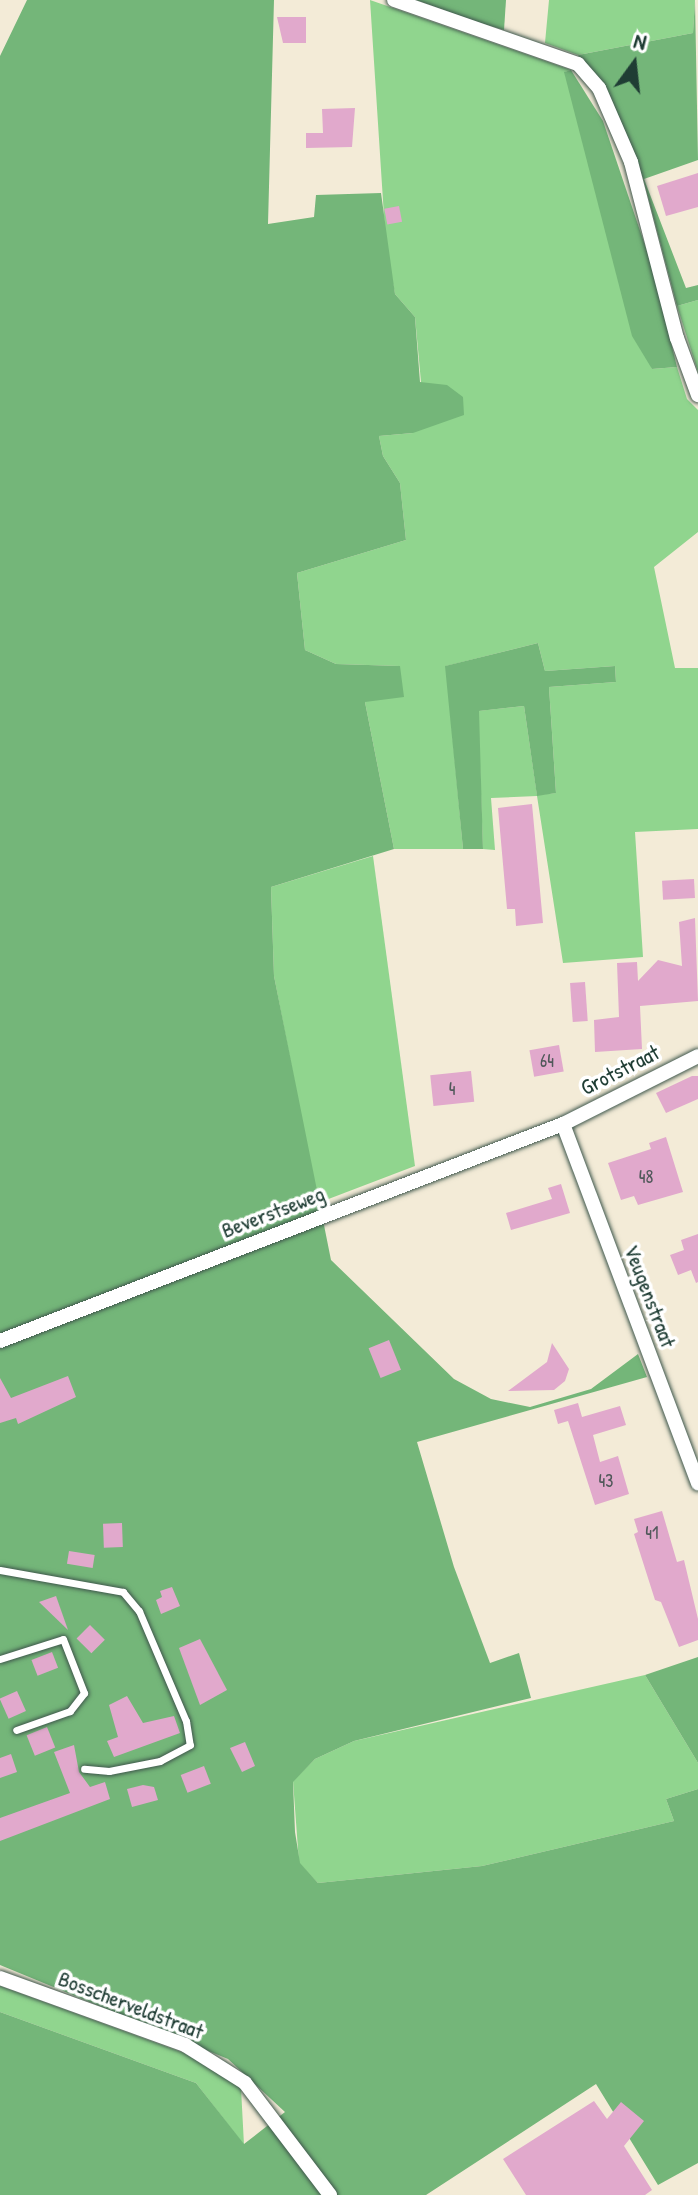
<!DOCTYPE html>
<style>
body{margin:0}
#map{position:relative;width:698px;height:2195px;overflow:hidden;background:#f3ebd7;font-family:"Patrick Hand",sans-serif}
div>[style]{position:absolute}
.green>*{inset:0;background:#90d58e}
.forest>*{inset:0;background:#74b679}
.building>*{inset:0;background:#e1a9cc;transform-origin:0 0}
.roads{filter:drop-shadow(0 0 2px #3f574c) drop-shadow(0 0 2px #3f574c)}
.service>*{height:7px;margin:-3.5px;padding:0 3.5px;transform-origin:3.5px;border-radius:3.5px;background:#fff}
.minor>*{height:14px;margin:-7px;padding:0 7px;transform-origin:7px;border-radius:7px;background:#fff}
span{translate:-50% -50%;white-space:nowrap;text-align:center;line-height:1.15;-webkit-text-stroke:7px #fff;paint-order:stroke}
.number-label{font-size:18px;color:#50585a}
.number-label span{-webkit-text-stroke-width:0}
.street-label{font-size:22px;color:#1f3d34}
.north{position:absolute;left:594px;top:24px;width:80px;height:80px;-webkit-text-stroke:6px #fff;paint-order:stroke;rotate:15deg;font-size:22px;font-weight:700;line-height:32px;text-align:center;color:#1f3d34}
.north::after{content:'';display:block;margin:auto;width:28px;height:36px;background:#1f3d34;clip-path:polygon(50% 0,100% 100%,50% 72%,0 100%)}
</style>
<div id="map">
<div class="green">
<div style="clip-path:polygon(370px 0,571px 70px,565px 72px,652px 369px,677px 367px,687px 399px,698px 410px,698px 532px,654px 567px,675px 668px,698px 668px,698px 829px,635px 832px,643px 957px,563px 963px,537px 796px,491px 798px,495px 850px,483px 849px,478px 711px,524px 706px,537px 795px,556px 793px,549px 687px,616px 682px,615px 666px,545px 671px,538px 643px,446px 666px,463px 849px,394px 849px,365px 702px,399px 666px,336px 664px,305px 650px,297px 573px,406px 540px,400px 483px,383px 456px,379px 436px,413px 433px,421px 382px,415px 317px,395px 294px,386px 247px)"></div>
<div style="clip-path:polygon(549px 0,695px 0,693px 33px,578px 55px,545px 43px)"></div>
<div style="clip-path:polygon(698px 300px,698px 372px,677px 306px)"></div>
<div style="clip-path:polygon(373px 856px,415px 1166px,318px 1203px,274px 976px,271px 887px)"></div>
<div style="clip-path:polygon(645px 1675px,698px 1763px,698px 1789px,666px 1799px,674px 1821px,482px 1866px,318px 1883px,299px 1863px,293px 1781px,315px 1759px,354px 1741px)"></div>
<div style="clip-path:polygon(0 1986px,184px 2053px,241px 2088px,244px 2145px,196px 2083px,0 2012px)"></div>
</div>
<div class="forest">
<div style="clip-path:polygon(27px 0,274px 0,268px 224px,314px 217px,316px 195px,381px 193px,395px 294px,415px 317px,420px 382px,447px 385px,463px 397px,464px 415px,413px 433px,379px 436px,383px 456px,400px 483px,406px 540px,297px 573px,305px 650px,336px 664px,400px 666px,404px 697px,365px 702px,394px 849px,271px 887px,274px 976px,331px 1260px,454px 1379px,491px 1399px,530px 1407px,591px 1389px,638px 1354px,647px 1377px,417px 1442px,454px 1567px,490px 1663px,519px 1653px,531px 1698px,354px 1741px,315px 1759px,293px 1782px,295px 1832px,300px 1863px,318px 1883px,482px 1866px,674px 1821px,666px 1799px,698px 1789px,698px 2163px,658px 2185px,596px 2084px,426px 2195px,0 2195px,0 2012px,196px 2083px,244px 2144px,285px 2112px,228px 2059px,0 1965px,0 56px)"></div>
<div style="clip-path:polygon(416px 0,506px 0,504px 30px,477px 22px)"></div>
<div style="clip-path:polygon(695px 0,698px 160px,644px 179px,686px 288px,698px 285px,698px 300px,677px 306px,643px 178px,604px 87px,578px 55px,693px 33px)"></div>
<div style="clip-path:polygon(571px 70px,603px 121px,653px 269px,677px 367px,652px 369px,632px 336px,564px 72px)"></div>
<div style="clip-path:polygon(538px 643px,545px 671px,615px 666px,616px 682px,549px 687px,556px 793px,537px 796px,524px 706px,479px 711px,483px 849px,463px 849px,445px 666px)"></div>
<div style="clip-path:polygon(698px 1657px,698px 1763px,645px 1675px)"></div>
</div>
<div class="building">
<div style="clip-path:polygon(277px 17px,306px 17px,306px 43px,283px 43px)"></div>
<div style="clip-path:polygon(355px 108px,352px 147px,306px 148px,306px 133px,323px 133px,322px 109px)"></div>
<div style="clip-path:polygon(698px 173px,698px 207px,666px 216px,657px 186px)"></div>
<div style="left:399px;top:206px;width:16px;height:15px;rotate:79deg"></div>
<div style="clip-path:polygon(532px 804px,543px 923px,516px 926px,515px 909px,507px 909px,498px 808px)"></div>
<div style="left:694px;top:879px;width:19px;height:32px;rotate:87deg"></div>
<div style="clip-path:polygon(695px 918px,698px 1001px,640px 1006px,642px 1049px,595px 1052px,594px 1020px,619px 1017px,617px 963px,637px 962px,638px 981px,658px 960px,682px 966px,679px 922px)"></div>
<div style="left:585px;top:982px;width:39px;height:15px;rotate:86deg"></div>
<div style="left:559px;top:1045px;width:27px;height:30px;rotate:80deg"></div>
<div style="left:471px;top:1071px;width:31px;height:41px;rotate:84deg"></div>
<div style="clip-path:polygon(692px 1076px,698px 1076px,698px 1099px,666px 1113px,656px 1093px)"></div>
<div style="clip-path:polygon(666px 1137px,683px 1192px,638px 1205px,634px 1196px,621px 1200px,608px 1163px,651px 1149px,649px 1143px)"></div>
<div style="clip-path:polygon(561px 1184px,570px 1213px,511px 1230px,506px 1213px,552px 1199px,548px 1188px)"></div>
<div style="clip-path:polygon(698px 1234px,698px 1282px,696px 1283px,691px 1270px,678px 1275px,670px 1255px,684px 1250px,681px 1240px)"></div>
<div style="left:389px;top:1340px;width:32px;height:22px;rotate:68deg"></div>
<div style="clip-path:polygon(552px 1343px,569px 1369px,565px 1381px,554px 1390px,508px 1391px,547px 1362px)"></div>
<div style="clip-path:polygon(68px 1376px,76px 1397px,18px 1424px,16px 1418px,0 1423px,0 1378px,11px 1398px)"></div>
<div style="clip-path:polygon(578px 1403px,582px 1417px,620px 1406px,626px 1425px,593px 1435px,600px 1462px,618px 1456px,629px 1494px,595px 1505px,568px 1421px,558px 1424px,554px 1410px)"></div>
<div style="clip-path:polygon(662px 1511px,677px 1562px,684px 1560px,698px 1619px,698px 1640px,679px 1647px,661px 1602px,655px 1600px,634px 1534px,638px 1532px,634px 1519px)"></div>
<div style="left:122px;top:1523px;width:24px;height:19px;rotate:88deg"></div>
<div style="left:69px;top:1551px;width:26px;height:13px;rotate:9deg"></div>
<div style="clip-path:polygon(172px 1587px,180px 1606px,161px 1614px,156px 1600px,162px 1597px,160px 1591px)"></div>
<div style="clip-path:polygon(56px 1596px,68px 1630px,39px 1602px)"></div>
<div style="left:90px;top:1625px;width:21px;height:19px;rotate:45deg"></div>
<div style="clip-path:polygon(200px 1639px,227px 1690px,200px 1705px,179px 1648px)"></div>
<div style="left:52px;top:1652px;width:17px;height:22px;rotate:69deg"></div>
<div style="left:17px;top:1691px;width:22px;height:19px;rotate:66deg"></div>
<div style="clip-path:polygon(127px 1696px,143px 1723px,174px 1716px,180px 1733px,114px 1757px,107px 1741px,118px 1737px,109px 1705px)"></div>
<div style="left:47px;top:1727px;width:22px;height:22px;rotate:68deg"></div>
<div style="clip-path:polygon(245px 1742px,255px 1766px,242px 1772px,230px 1748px)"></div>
<div style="clip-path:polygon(74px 1745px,79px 1772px,90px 1787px,105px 1782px,110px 1799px,0 1841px,0 1818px,70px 1793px,54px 1752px)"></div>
<div style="clip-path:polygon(11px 1754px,17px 1772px,0 1778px,0 1758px)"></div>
<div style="left:204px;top:1766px;width:19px;height:25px;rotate:69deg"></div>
<div style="clip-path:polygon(143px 1785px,154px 1787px,158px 1800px,132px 1807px,127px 1789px)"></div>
<div style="clip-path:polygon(594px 2101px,607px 2119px,621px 2102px,644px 2121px,624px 2146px,652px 2190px,645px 2195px,526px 2195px,503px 2159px)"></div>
</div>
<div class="roads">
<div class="service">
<div style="left:0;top:1570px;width:125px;rotate:10.1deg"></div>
<div style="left:123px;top:1592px;width:25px;rotate:50deg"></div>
<div style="left:139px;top:1611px;width:120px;rotate:66.9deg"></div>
<div style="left:186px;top:1721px;width:24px;rotate:81deg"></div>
<div style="left:190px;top:1745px;width:34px;rotate:152deg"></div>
<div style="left:160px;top:1761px;width:52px;rotate:168.9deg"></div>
<div style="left:109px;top:1771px;width:25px;rotate:-175deg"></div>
<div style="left:0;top:1659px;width:66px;rotate:-17.6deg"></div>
<div style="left:63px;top:1639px;width:58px;rotate:68.7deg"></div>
<div style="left:84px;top:1693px;width:23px;rotate:128deg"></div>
<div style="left:70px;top:1711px;width:57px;rotate:160.6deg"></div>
</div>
<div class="minor">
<div style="left:394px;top:0;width:195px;rotate:19.2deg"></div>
<div style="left:578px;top:64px;width:32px;rotate:49deg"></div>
<div style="left:599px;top:88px;width:81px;rotate:66.6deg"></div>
<div style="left:631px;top:162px;width:182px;rotate:75.4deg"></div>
<div style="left:677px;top:338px;width:61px;rotate:69.8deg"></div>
<div style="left:563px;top:1124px;width:384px;rotate:69.4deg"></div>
<div style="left:0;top:1341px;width:603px;rotate:-21.08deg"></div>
<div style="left:563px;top:1124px;width:151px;rotate:-26.7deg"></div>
<div style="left:0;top:1978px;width:197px;rotate:19.9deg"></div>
<div style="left:185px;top:2045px;width:71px;rotate:32.3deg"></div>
<div style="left:245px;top:2083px;width:141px;rotate:52.8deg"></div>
</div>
</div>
<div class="number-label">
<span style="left:547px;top:1061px">64</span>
<span style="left:452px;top:1089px">4</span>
<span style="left:646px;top:1177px">48</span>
<span style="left:606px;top:1481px">43</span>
<span style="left:652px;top:1533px">41</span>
</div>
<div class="street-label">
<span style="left:620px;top:1070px;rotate:-27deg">Grotstraat</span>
<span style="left:273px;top:1212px;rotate:-21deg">Beverstseweg</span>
<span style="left:650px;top:1296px;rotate:69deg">Veugenstraat</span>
<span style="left:131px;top:2005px;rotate:21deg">Bosscherveldstraat</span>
</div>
<div class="north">N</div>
</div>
